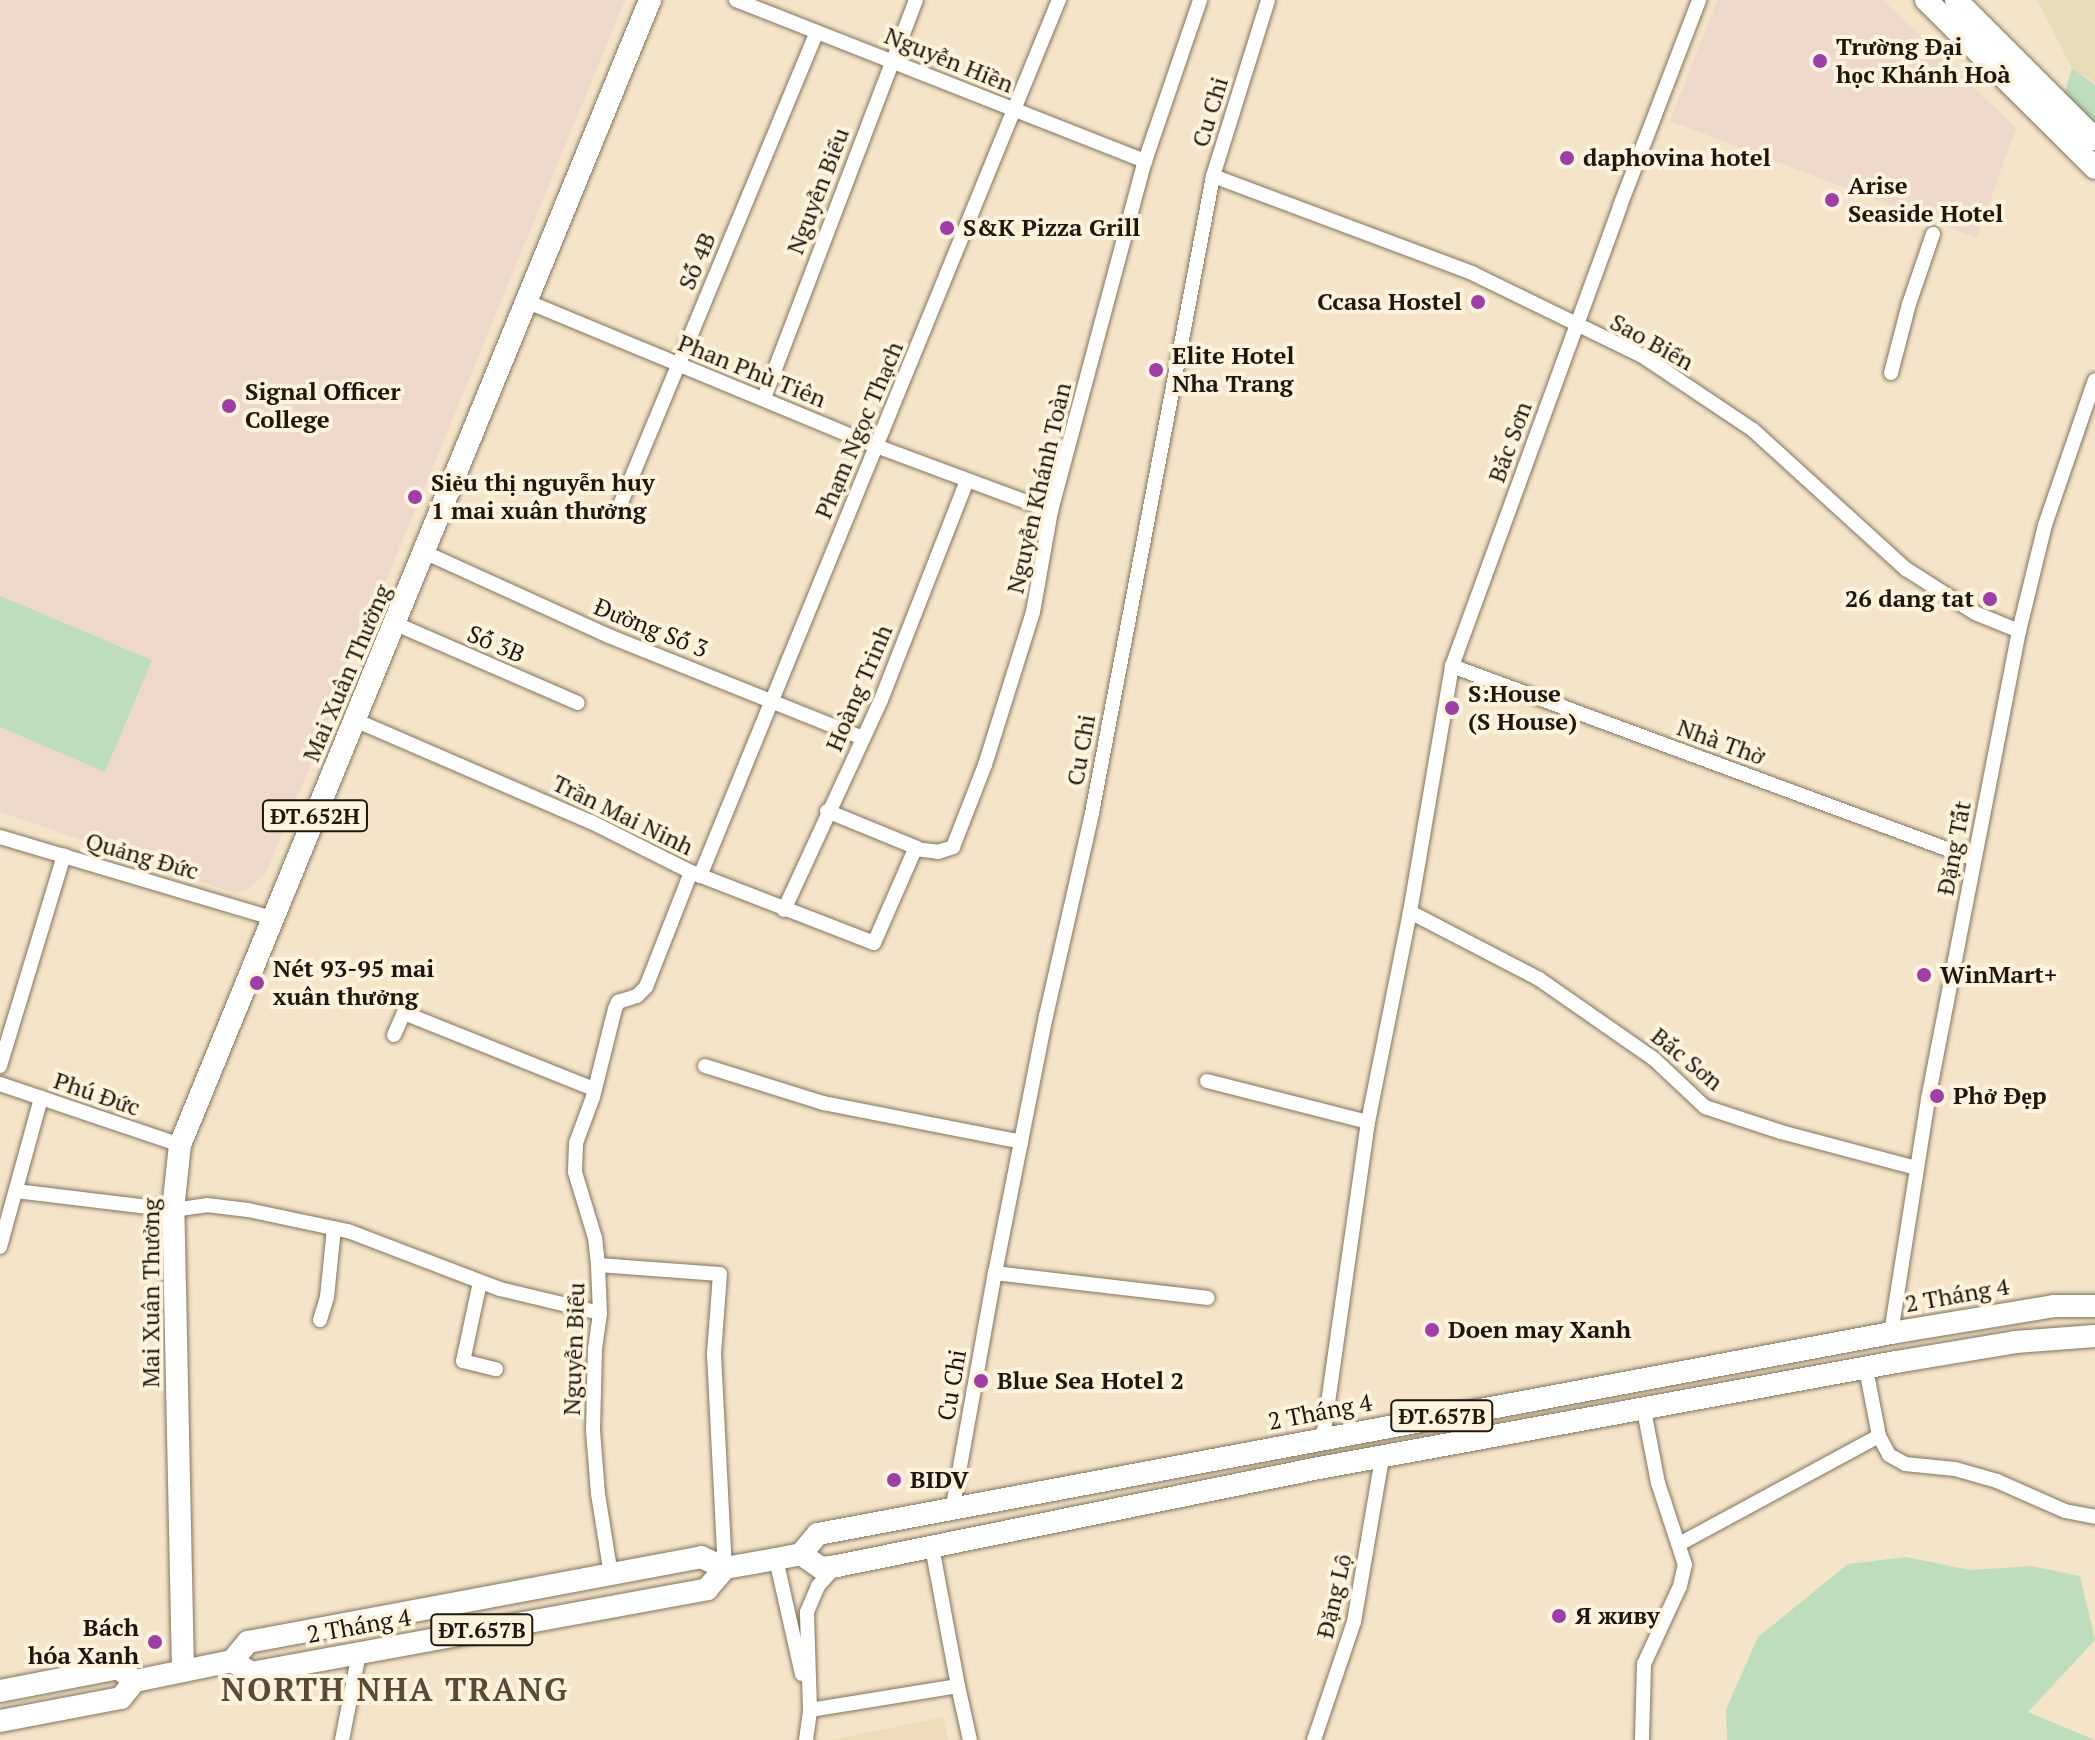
<!DOCTYPE html>
<meta charset="utf-8">
<style>
body{margin:0}
#map{position:relative;width:2095px;height:1740px;overflow:hidden;background:#f4e5ca;font-family:"PT Serif",serif}
div>[style]{position:absolute}
.built>*{inset:0;background:#eedbb9}
.education>*{inset:0;background:#eed8cc}
.green>*{inset:0;background:#bdddbd}
.sand>*{inset:0;background:#e7ddb8}
.roads{filter:drop-shadow(0 0 2px #82745c) drop-shadow(0 0 2px #82745c)}
.street>*{height:14px;margin:-7px;padding:0 7px;transform-origin:7px;border-radius:7px;background:#fff}
.primary>*{height:22px;margin:-11px;padding:0 11px;transform-origin:11px;border-radius:11px;background:#fff}
.dots>*{width:22px;height:22px;translate:-50% -50%;box-sizing:border-box;border:4px solid #fff3dd;border-radius:50%}
span{translate:-50% -50%;white-space:nowrap;text-align:center;line-height:1.15;-webkit-text-stroke:8px #fff3dd;paint-order:stroke}
.shield-label span{padding:2px 6px;background:#fff3dd;border:2px solid;border-radius:6px;-webkit-text-stroke-width:0}
.shield-label{font-size:22px;color:#1d170d;font-weight:700}
.poi-label{font-size:24px;color:#1d170d;font-weight:700}
.left{translate:0 -50%;text-align:left}
.right{translate:-100% -50%;text-align:right}
.street-label{font-size:24px;color:#1d170d}
.district-label{font-size:32px;color:#594c35;font-weight:700;letter-spacing:2px}
</style>
<div id="map">
<div class="built">
<div style="clip-path:polygon(943px 1717px,948px 1740px,831px 1740px)"></div>
</div>
<div class="education">
<div style="clip-path:polygon(0 0,625px 0,266px 873px,248px 889px,234px 893px,0 812px)"></div>
<div style="clip-path:polygon(1717px 0,1883px 0,2016px 128px,1977px 238px,1670px 121px)"></div>
</div>
<div class="green">
<div style="clip-path:polygon(2072px 68px,2095px 85px,2095px 129px,2063px 98px)"></div>
<div style="clip-path:polygon(0 596px,152px 660px,105px 772px,0 727px)"></div>
<div style="clip-path:polygon(1906px 1557px,1970px 1570px,2031px 1566px,2080px 1576px,2095px 1640px,2028px 1712px,2095px 1740px,1727px 1740px,1726px 1709px,1758px 1637px,1848px 1564px)"></div>
</div>
<div class="sand">
<div style="clip-path:polygon(2037px 0,2095px 0,2095px 83px,2072px 68px)"></div>
</div>
<div class="roads">
<div class="street">
<div style="left:736px;top:0;width:440px;rotate:21.5deg"></div>
<div style="left:1213px;top:176px;width:277px;rotate:20.5deg"></div>
<div style="left:1472px;top:273px;width:191px;rotate:26deg"></div>
<div style="left:1644px;top:357px;width:131px;rotate:33.8deg"></div>
<div style="left:1753px;top:430px;width:207px;rotate:42.3deg"></div>
<div style="left:1906px;top:569px;width:82px;rotate:32.5deg"></div>
<div style="left:1975px;top:613px;width:48px;rotate:22.2deg"></div>
<div style="left:528px;top:302px;width:377px;rotate:22.5deg"></div>
<div style="left:876px;top:446px;width:187px;rotate:20.4deg"></div>
<div style="left:1891px;top:373px;width:71px;rotate:-75.4deg"></div>
<div style="left:1909px;top:304px;width:74px;rotate:-71.1deg"></div>
<div style="left:764px;top:398px;width:426px;rotate:-69.1deg"></div>
<div style="left:620px;top:505px;width:510px;rotate:-67.41deg"></div>
<div style="left:426px;top:553px;width:201px;rotate:24.4deg"></div>
<div style="left:609px;top:636px;width:274px;rotate:21.9deg"></div>
<div style="left:396px;top:624px;width:198px;rotate:23.5deg"></div>
<div style="left:1452px;top:666px;width:557px;rotate:20.29deg"></div>
<div style="left:355px;top:720px;width:257px;rotate:23.4deg"></div>
<div style="left:591px;top:822px;width:112px;rotate:26.6deg"></div>
<div style="left:691px;top:872px;width:196px;rotate:21.2deg"></div>
<div style="left:874px;top:943px;width:103px;rotate:-66.4deg"></div>
<div style="left:915px;top:849px;width:23px;rotate:7deg"></div>
<div style="left:938px;top:852px;width:16px;rotate:-18deg"></div>
<div style="left:953px;top:847px;width:88px;rotate:-68.7deg"></div>
<div style="left:985px;top:765px;width:160px;rotate:-72.6deg"></div>
<div style="left:1033px;top:612px;width:103px;rotate:-79.9deg"></div>
<div style="left:1051px;top:511px;width:362px;rotate:-75deg"></div>
<div style="left:1145px;top:161px;width:170px;rotate:-71.1deg"></div>
<div style="left:827px;top:811px;width:97px;rotate:22.3deg"></div>
<div style="left:0;top:837px;width:284px;rotate:16.6deg"></div>
<div style="left:700px;top:876px;width:947px;rotate:-67.72deg"></div>
<div style="left:784px;top:910px;width:231px;rotate:-65.2deg"></div>
<div style="left:881px;top:700px;width:235px;rotate:-68.6deg"></div>
<div style="left:1410px;top:912px;width:145px;rotate:27.4deg"></div>
<div style="left:1539px;top:979px;width:140px;rotate:34.8deg"></div>
<div style="left:1654px;top:1059px;width:70px;rotate:43.3deg"></div>
<div style="left:1705px;top:1107px;width:80px;rotate:18.2deg"></div>
<div style="left:1781px;top:1132px;width:140px;rotate:14.9deg"></div>
<div style="left:394px;top:1035px;width:24px;rotate:-66deg"></div>
<div style="left:404px;top:1013px;width:205px;rotate:21.8deg"></div>
<div style="left:0;top:1066px;width:220px;rotate:-73.1deg"></div>
<div style="left:705px;top:1066px;width:124px;rotate:17.4deg"></div>
<div style="left:823px;top:1103px;width:202px;rotate:11.1deg"></div>
<div style="left:1207px;top:1081px;width:166px;rotate:14.3deg"></div>
<div style="left:0;top:1084px;width:190px;rotate:18.7deg"></div>
<div style="left:16px;top:1191px;width:158px;rotate:6.9deg"></div>
<div style="left:173px;top:1210px;width:34px;rotate:-8deg"></div>
<div style="left:207px;top:1205px;width:41px;rotate:7deg"></div>
<div style="left:248px;top:1210px;width:102px;rotate:11.9deg"></div>
<div style="left:348px;top:1231px;width:163px;rotate:20.9deg"></div>
<div style="left:500px;top:1289px;width:103px;rotate:13.5deg"></div>
<div style="left:0;top:1247px;width:155px;rotate:-74.6deg"></div>
<div style="left:598px;top:1265px;width:122px;rotate:4.2deg"></div>
<div style="left:720px;top:1274px;width:80px;rotate:94.3deg"></div>
<div style="left:714px;top:1354px;width:214px;rotate:87.1deg"></div>
<div style="left:995px;top:1273px;width:214px;rotate:6.7deg"></div>
<div style="left:480px;top:1282px;width:81px;rotate:102.1deg"></div>
<div style="left:463px;top:1361px;width:34px;rotate:14deg"></div>
<div style="left:320px;top:1320px;width:24px;rotate:-73deg"></div>
<div style="left:327px;top:1297px;width:69px;rotate:-84.2deg"></div>
<div style="left:1891px;top:1333px;width:237px;rotate:-81deg"></div>
<div style="left:1928px;top:1099px;width:477px;rotate:-79deg"></div>
<div style="left:2019px;top:631px;width:109px;rotate:-76.2deg"></div>
<div style="left:2045px;top:525px;width:153px;rotate:-71deg"></div>
<div style="left:1866px;top:1369px;width:68px;rotate:79deg"></div>
<div style="left:1879px;top:1436px;width:21px;rotate:62deg"></div>
<div style="left:1889px;top:1455px;width:18px;rotate:29deg"></div>
<div style="left:1905px;top:1464px;width:50px;rotate:5.7deg"></div>
<div style="left:1955px;top:1469px;width:44px;rotate:15.9deg"></div>
<div style="left:1997px;top:1481px;width:74px;rotate:23.8deg"></div>
<div style="left:2065px;top:1511px;width:31px;rotate:11deg"></div>
<div style="left:1323px;top:1438px;width:319px;rotate:-81.9deg"></div>
<div style="left:1368px;top:1122px;width:214px;rotate:-78.7deg"></div>
<div style="left:1410px;top:912px;width:250px;rotate:-80.3deg"></div>
<div style="left:1452px;top:666px;width:490px;rotate:-69.9deg"></div>
<div style="left:1620px;top:206px;width:221px;rotate:-69deg"></div>
<div style="left:952px;top:1511px;width:242px;rotate:-79.8deg"></div>
<div style="left:995px;top:1273px;width:262px;rotate:-78.8deg"></div>
<div style="left:1046px;top:1016px;width:208px;rotate:-77.2deg"></div>
<div style="left:1092px;top:813px;width:648px;rotate:-79.24deg"></div>
<div style="left:1213px;top:176px;width:184px;rotate:-72.6deg"></div>
<div style="left:1681px;top:1543px;width:225px;rotate:-28.4deg"></div>
<div style="left:932px;top:1547px;width:141px;rotate:79.4deg"></div>
<div style="left:776px;top:1559px;width:118px;rotate:77.3deg"></div>
<div style="left:611px;top:1575px;width:82px;rotate:-99.1deg"></div>
<div style="left:598px;top:1494px;width:64px;rotate:-94.5deg"></div>
<div style="left:593px;top:1430px;width:81px;rotate:-88.6deg"></div>
<div style="left:595px;top:1349px;width:36px;rotate:-82deg"></div>
<div style="left:600px;top:1313px;width:48px;rotate:-92.4deg"></div>
<div style="left:598px;top:1265px;width:27px;rotate:-96deg"></div>
<div style="left:595px;top:1238px;width:69px;rotate:-106.9deg"></div>
<div style="left:575px;top:1172px;width:29px;rotate:-88deg"></div>
<div style="left:576px;top:1143px;width:49px;rotate:-69.7deg"></div>
<div style="left:593px;top:1097px;width:91px;rotate:-76deg"></div>
<div style="left:615px;top:1009px;width:8px;rotate:-67deg"></div>
<div style="left:618px;top:1002px;width:20px;rotate:-18deg"></div>
<div style="left:637px;top:996px;width:13px;rotate:-45deg"></div>
<div style="left:646px;top:987px;width:123px;rotate:-68.6deg"></div>
<div style="left:810px;top:1710px;width:150px;rotate:-9.2deg"></div>
<div style="left:958px;top:1686px;width:55px;rotate:77.5deg"></div>
<div style="left:342px;top:1740px;width:89px;rotate:-78.9deg"></div>
<div style="left:806px;top:1740px;width:30px;rotate:-82deg"></div>
<div style="left:810px;top:1710px;width:98px;rotate:-91.8deg"></div>
<div style="left:807px;top:1612px;width:28px;rotate:-67deg"></div>
<div style="left:818px;top:1586px;width:27px;rotate:-48deg"></div>
<div style="left:1314px;top:1740px;width:125px;rotate:-71.3deg"></div>
<div style="left:1354px;top:1622px;width:166px;rotate:-80.3deg"></div>
<div style="left:1642px;top:1740px;width:76px;rotate:-88.5deg"></div>
<div style="left:1644px;top:1664px;width:86px;rotate:-65.2deg"></div>
<div style="left:1680px;top:1586px;width:22px;rotate:-77deg"></div>
<div style="left:1685px;top:1565px;width:86px;rotate:-108.2deg"></div>
<div style="left:1658px;top:1483px;width:74px;rotate:-100.9deg"></div>
</div>
<div class="primary">
<div style="left:1926px;top:0;width:238px;rotate:44.8deg"></div>
<div style="left:1956px;top:0;width:197px;rotate:45deg"></div>
<div style="left:801px;top:1554px;width:24px;rotate:35deg"></div>
<div style="left:821px;top:1568px;width:16px;rotate:-7deg"></div>
<div style="left:837px;top:1566px;width:492px;rotate:-11.5deg"></div>
<div style="left:1319px;top:1468px;width:587px;rotate:-10.41deg"></div>
<div style="left:1896px;top:1362px;width:121px;rotate:-9.5deg"></div>
<div style="left:2015px;top:1342px;width:80px;rotate:-4.3deg"></div>
<div style="left:232px;top:1661px;width:22px;rotate:32deg"></div>
<div style="left:251px;top:1673px;width:464px;rotate:-10.4deg"></div>
<div style="left:707px;top:1589px;width:28px;rotate:-49deg"></div>
<div style="left:183px;top:1671px;width:461px;rotate:-91.2deg"></div>
<div style="left:173px;top:1210px;width:65px;rotate:-83.9deg"></div>
<div style="left:180px;top:1145px;width:1238px;rotate:-67.68deg"></div>
<div style="left:0;top:1691px;width:120px;rotate:-11deg"></div>
<div style="left:118px;top:1668px;width:21px;rotate:37deg"></div>
<div style="left:0;top:1721px;width:123px;rotate:-10.8deg"></div>
<div style="left:121px;top:1698px;width:22px;rotate:-51deg"></div>
<div style="left:135px;top:1681px;width:99px;rotate:-11.7deg"></div>
<div style="left:232px;top:1661px;width:25px;rotate:-50deg"></div>
<div style="left:248px;top:1642px;width:461px;rotate:-10.6deg"></div>
<div style="left:701px;top:1557px;width:26px;rotate:25deg"></div>
<div style="left:725px;top:1568px;width:52px;rotate:-10deg"></div>
<div style="left:776px;top:1559px;width:25px;rotate:-11deg"></div>
<div style="left:801px;top:1554px;width:26px;rotate:-50deg"></div>
<div style="left:818px;top:1534px;width:1092px;rotate:-10.61deg"></div>
<div style="left:1891px;top:1333px;width:165px;rotate:-9.4deg"></div>
<div style="left:2054px;top:1306px;width:41px"></div>
</div>
</div>
<div class="dots">
<div style="left:1820px;top:61px;background:#9e3ea7"></div>
<div style="left:1567px;top:158px;background:#9e3ea7"></div>
<div style="left:1832px;top:200px;background:#9e3ea7"></div>
<div style="left:947px;top:228px;background:#9e3ea7"></div>
<div style="left:1478px;top:302px;background:#9e3ea7"></div>
<div style="left:1156px;top:370px;background:#9e3ea7"></div>
<div style="left:229px;top:406px;background:#9e3ea7"></div>
<div style="left:415px;top:497px;background:#9e3ea7"></div>
<div style="left:1990px;top:599px;background:#9e3ea7"></div>
<div style="left:1452px;top:708px;background:#9e3ea7"></div>
<div style="left:1924px;top:975px;background:#9e3ea7"></div>
<div style="left:257px;top:983px;background:#9e3ea7"></div>
<div style="left:1937px;top:1096px;background:#9e3ea7"></div>
<div style="left:1432px;top:1330px;background:#9e3ea7"></div>
<div style="left:981px;top:1381px;background:#9e3ea7"></div>
<div style="left:894px;top:1480px;background:#9e3ea7"></div>
<div style="left:1559px;top:1616px;background:#9e3ea7"></div>
<div style="left:155px;top:1642px;background:#9e3ea7"></div>
</div>
<div class="shield-label">
<span style="left:315px;top:816px">ĐT.652H</span>
<span style="left:1442px;top:1416px">ĐT.657B</span>
<span style="left:482px;top:1630px">ĐT.657B</span>
</div>
<div class="poi-label">
<span class="left" style="left:1836px;top:61px">Trường Đại<br>học Khánh Hoà</span>
<span class="left" style="left:1583px;top:158px">daphovina hotel</span>
<span class="left" style="left:1848px;top:200px">Arise<br>Seaside Hotel</span>
<span class="left" style="left:963px;top:228px">S&amp;K Pizza Grill</span>
<span class="right" style="left:1462px;top:302px">Ccasa Hostel</span>
<span class="left" style="left:1172px;top:370px">Elite Hotel<br>Nha Trang</span>
<span class="left" style="left:245px;top:406px">Signal Officer<br>College</span>
<span class="left" style="left:431px;top:497px">Siẻu thị nguyễn huy<br>1 mai xuân thưởng</span>
<span class="right" style="left:1974px;top:599px">26 dang tat</span>
<span class="left" style="left:1468px;top:708px">S:House<br>(S House)</span>
<span class="left" style="left:273px;top:983px">Nét 93-95 mai<br>xuân thưởng</span>
<span class="left" style="left:1940px;top:975px">WinMart+</span>
<span class="left" style="left:1953px;top:1096px">Phở Đẹp</span>
<span class="left" style="left:1448px;top:1330px">Doen may Xanh</span>
<span class="left" style="left:997px;top:1381px">Blue Sea Hotel 2</span>
<span class="left" style="left:910px;top:1480px">BIDV</span>
<span class="left" style="left:1575px;top:1616px">Я живу</span>
<span class="right" style="left:139px;top:1642px">Bách<br>hóa Xanh</span>
</div>
<div class="street-label">
<span style="left:949px;top:60px;rotate:22deg">Nguyễn Hiền</span>
<span style="left:1210px;top:112px;rotate:-73deg">Cu Chi</span>
<span style="left:818px;top:191px;rotate:-69deg">Nguyễn Biểu</span>
<span style="left:697px;top:261px;rotate:-67deg">Số 4B</span>
<span style="left:1652px;top:342px;rotate:29deg">Sao Biển</span>
<span style="left:752px;top:371px;rotate:22deg">Phan Phù Tiên</span>
<span style="left:859px;top:430px;rotate:-67deg">Phạm Ngọc Thạch</span>
<span style="left:1510px;top:442px;rotate:-70deg">Bắc Sơn</span>
<span style="left:1039px;top:488px;rotate:-77deg">Nguyễn Khánh Toàn</span>
<span style="left:651px;top:628px;rotate:22deg">Đường Số 3</span>
<span style="left:496px;top:644px;rotate:23deg">Số 3B</span>
<span style="left:347px;top:673px;rotate:-67deg">Mai Xuân Thưởng</span>
<span style="left:859px;top:688px;rotate:-67deg">Hoàng Trinh</span>
<span style="left:1721px;top:742px;rotate:20deg">Nhà Thờ</span>
<span style="left:1081px;top:750px;rotate:-80deg">Cu Chi</span>
<span style="left:623px;top:815px;rotate:26deg">Trần Mai Ninh</span>
<span style="left:1954px;top:848px;rotate:-79deg">Đặng Tất</span>
<span style="left:142px;top:856px;rotate:16deg">Quảng Đức</span>
<span style="left:1687px;top:1059px;rotate:39deg">Bắc Sơn</span>
<span style="left:97px;top:1094px;rotate:19deg">Phú Đức</span>
<span style="left:151px;top:1293px;rotate:-90deg">Mai Xuân Thưởng</span>
<span style="left:1957px;top:1295px;rotate:-10deg">2 Tháng 4</span>
<span style="left:574px;top:1349px;rotate:-88deg">Nguyễn Biểu</span>
<span style="left:952px;top:1385px;rotate:-80deg">Cu Chi</span>
<span style="left:1320px;top:1412px;rotate:-11deg">2 Tháng 4</span>
<span style="left:1334px;top:1596px;rotate:-77deg">Đặng Lộ</span>
<span style="left:359px;top:1626px;rotate:-10deg">2 Tháng 4</span>
</div>
<div class="district-label">
<span style="left:395px;top:1689px">NORTH NHA TRANG</span>
</div>
</div>
